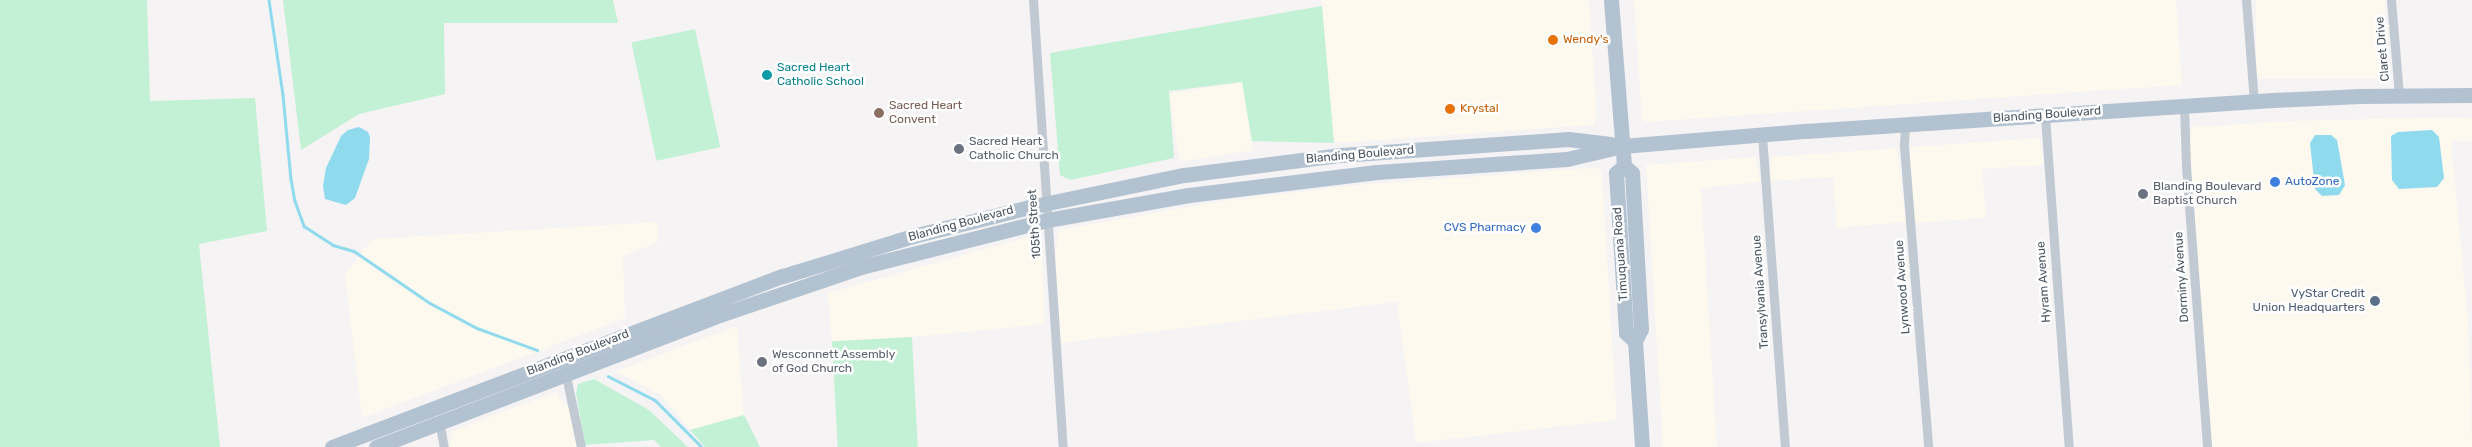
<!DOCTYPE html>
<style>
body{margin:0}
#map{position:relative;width:2472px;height:447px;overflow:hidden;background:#f5f3f3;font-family:Rubik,sans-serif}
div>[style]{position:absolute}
.commercial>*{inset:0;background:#fdf9ef;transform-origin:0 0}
.green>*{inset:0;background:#c3f1d5;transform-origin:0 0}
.water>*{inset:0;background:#90daee}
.stream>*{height:2.5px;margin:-1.25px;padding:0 1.25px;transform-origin:1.25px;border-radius:1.25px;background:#90daee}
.street>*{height:9px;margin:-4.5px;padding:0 4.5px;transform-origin:4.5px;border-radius:4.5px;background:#c1cad2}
.primary>*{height:15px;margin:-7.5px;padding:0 7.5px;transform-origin:7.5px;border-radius:7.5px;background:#b3c2d1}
.dots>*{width:14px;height:14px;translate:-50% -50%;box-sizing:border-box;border:2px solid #fff;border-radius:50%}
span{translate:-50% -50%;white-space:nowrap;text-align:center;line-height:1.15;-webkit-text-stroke:5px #fff;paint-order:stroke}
.food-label{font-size:12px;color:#c56008}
.left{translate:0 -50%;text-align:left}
.street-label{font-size:12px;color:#4a5661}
.culture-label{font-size:12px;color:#0d838f}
.education-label{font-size:12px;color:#785e54}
.worship-label{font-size:12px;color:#5b616d}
.shop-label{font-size:12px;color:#366cbe}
.right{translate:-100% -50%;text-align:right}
.service-label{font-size:12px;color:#4e5e75}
</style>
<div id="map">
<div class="commercial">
<div style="clip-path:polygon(1321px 0,1589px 0,1597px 116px,1593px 125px,1334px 143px)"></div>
<div style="clip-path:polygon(1634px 0,2176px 0,2182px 85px,1646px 122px,1642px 120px)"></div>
<div style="left:2256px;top:0;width:129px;height:79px"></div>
<div style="left:1242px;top:82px;width:69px;height:74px;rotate:81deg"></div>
<div style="clip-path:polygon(2448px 117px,2472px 118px,2472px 141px,2451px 141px,2468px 320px,2472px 447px,2211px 447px,2189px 141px,2193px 127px,2291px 121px)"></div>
<div style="clip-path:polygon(2039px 138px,2044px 165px,1982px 169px,1986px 218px,1914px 223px,1910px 157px,1911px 147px)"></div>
<div style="clip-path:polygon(1897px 148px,1906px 222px,1837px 228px,1833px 177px,1770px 181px,1771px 157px)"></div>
<div style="clip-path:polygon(1756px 157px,1760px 182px,1701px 188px,1717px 447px,1663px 447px,1646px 165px)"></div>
<div style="clip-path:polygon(1591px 168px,1600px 169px,1602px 175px,1617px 420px,1416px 443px,1397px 302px,1060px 343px,1055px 254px,1059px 230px,1221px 201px,1356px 185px)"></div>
<div style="clip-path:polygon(657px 222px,658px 242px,623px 256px,625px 318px,362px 418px,345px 275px,372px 239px)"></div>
<div style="clip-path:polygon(1028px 237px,1036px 238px,1042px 256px,1045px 324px,832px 345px,828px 293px)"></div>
<div style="clip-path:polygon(737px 326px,744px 415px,690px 430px,660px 394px,616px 371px)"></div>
<div style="clip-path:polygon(556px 392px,569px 408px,577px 447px,450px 447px,452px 431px)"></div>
</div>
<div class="green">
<div style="clip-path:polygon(0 0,147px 0,150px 101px,255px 98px,267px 231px,199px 244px,220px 447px,0 447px)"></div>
<div style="clip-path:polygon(283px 0,613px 0,618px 23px,444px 23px,445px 94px,359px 114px,301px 150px)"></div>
<div style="clip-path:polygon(1322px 6px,1334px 143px,1252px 141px,1242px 82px,1169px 91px,1174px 158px,1070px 180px,1060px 175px,1050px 53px)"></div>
<div style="left:695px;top:29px;width:121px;height:65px;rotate:78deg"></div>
<div style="left:912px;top:337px;width:110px;height:80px;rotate:87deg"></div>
<div style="clip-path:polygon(594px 379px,649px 410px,688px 447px,661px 447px,654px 440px,585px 445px,576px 393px,578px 384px)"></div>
<div style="clip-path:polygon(744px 415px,760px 447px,705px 447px,690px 430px)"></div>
</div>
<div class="water">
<div style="clip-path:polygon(359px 127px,368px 132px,370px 137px,369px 159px,355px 198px,346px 205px,325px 199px,323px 186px,326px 168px,341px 136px,348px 130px)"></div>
<div style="clip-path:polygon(2432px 130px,2439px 137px,2444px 178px,2437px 187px,2399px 189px,2392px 180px,2391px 136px,2398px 132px)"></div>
<div style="clip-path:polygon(2315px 135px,2331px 135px,2337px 140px,2345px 185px,2339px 195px,2322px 196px,2315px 189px,2310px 143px)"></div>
</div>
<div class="stream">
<div style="left:269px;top:0;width:96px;rotate:81.6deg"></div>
<div style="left:283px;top:95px;width:84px;rotate:84.6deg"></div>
<div style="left:291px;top:179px;width:22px;rotate:80deg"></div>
<div style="left:295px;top:201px;width:27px;rotate:70deg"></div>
<div style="left:304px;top:226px;width:35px;rotate:33deg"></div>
<div style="left:333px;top:245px;width:22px;rotate:16deg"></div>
<div style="left:354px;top:251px;width:92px;rotate:34.4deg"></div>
<div style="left:430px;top:303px;width:53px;rotate:28deg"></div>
<div style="left:477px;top:328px;width:64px;rotate:20.1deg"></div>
<div style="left:608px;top:376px;width:53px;rotate:27.1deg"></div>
<div style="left:655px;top:400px;width:66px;rotate:45deg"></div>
</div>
<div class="street">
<div style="left:1033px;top:0;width:448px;rotate:86.2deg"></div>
<div style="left:2246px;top:0;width:101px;rotate:85.5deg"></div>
<div style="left:2391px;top:0;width:95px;rotate:85.2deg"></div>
<div style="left:2184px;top:106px;width:60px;rotate:88.1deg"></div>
<div style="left:2186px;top:166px;width:282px;rotate:85.7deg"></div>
<div style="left:2045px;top:116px;width:332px;rotate:85.9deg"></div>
<div style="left:1905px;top:125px;width:21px;rotate:93deg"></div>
<div style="left:1904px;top:146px;width:302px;rotate:85.4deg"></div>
<div style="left:1762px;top:135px;width:313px;rotate:85.8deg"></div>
<div style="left:565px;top:371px;width:78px;rotate:78.1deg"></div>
<div style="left:439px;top:420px;width:27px;rotate:80deg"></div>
</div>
<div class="primary">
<div style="left:1611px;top:0;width:167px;rotate:85.5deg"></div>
<div style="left:1624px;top:166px;width:11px;rotate:41deg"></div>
<div style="left:1632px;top:173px;width:156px;rotate:86.7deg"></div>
<div style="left:1641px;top:329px;width:13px;rotate:117deg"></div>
<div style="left:1635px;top:341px;width:106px;rotate:86.2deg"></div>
<div style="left:1624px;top:166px;width:11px;rotate:139deg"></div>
<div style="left:1616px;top:173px;width:160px;rotate:86.4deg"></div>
<div style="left:1626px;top:333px;width:12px;rotate:42deg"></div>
<div style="left:332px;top:447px;width:482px;rotate:-20.8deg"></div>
<div style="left:783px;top:276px;width:136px;rotate:-17.1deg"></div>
<div style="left:913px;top:236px;width:120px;rotate:-14deg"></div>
<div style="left:1029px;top:207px;width:158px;rotate:-11.7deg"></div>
<div style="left:1184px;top:175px;width:158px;rotate:-7.3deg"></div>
<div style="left:1341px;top:155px;width:228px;rotate:-4deg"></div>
<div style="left:1568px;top:139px;width:43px;rotate:6.6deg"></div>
<div style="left:376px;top:447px;width:362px;rotate:-21deg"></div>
<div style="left:714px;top:317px;width:155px;rotate:-18.8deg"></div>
<div style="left:861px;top:267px;width:192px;rotate:-14.2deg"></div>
<div style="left:1047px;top:220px;width:144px;rotate:-10deg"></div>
<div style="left:1189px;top:195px;width:189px;rotate:-7deg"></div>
<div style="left:1377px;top:172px;width:190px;rotate:-3.9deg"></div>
<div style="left:1567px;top:159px;width:57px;rotate:-13.3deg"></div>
<div style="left:1622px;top:146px;width:185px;rotate:-4.7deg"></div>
<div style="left:1806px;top:131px;width:468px;rotate:-3.8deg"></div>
<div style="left:2273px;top:100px;width:87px;rotate:-2.6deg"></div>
<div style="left:2360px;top:96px;width:112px;rotate:-0.5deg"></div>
</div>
<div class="dots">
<div style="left:1553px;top:40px;background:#e8710a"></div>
<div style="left:767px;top:75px;background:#0f9aa8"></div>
<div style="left:1450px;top:109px;background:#e8710a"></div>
<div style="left:879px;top:113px;background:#8d6e63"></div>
<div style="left:959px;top:149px;background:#6b7280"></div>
<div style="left:2275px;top:182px;background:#3f7fe0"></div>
<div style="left:2143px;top:194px;background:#6b7280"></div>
<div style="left:1536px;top:228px;background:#3f7fe0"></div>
<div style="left:2375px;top:301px;background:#5c6f8a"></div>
<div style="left:762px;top:362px;background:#6b7280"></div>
</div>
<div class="food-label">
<span class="left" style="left:1563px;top:40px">Wendy's</span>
<span class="left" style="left:1460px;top:109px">Krystal</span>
</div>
<div class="street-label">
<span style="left:2383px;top:49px;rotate:-95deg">Claret Drive</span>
<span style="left:2047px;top:115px;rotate:-4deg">Blanding Boulevard</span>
<span style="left:1360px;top:155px;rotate:-5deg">Blanding Boulevard</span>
<span style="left:961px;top:224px;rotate:-15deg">Blanding Boulevard</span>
<span style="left:1035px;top:224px;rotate:-94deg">105th Street</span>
<span style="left:1621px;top:254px;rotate:-94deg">Timuquana Road</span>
<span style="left:2182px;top:277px;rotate:-94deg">Dorminy Avenue</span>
<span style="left:2044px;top:282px;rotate:-94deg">Hyram Avenue</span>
<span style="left:1903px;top:287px;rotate:-94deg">Lynwood Avenue</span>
<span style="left:1761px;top:292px;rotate:-94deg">Transylvania Avenue</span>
<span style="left:578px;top:353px;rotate:-21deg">Blanding Boulevard</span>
</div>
<div class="culture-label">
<span class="left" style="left:777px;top:75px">Sacred Heart<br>Catholic School</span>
</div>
<div class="education-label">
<span class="left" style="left:889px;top:113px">Sacred Heart<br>Convent</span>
</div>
<div class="worship-label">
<span class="left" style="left:969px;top:149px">Sacred Heart<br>Catholic Church</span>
<span class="left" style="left:2153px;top:194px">Blanding Boulevard<br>Baptist Church</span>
<span class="left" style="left:772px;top:362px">Wesconnett Assembly<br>of God Church</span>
</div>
<div class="shop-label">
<span class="left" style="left:2285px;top:182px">AutoZone</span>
<span class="right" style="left:1526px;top:228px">CVS Pharmacy</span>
</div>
<div class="service-label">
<span class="right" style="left:2365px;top:301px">VyStar Credit<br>Union Headquarters</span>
</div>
</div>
